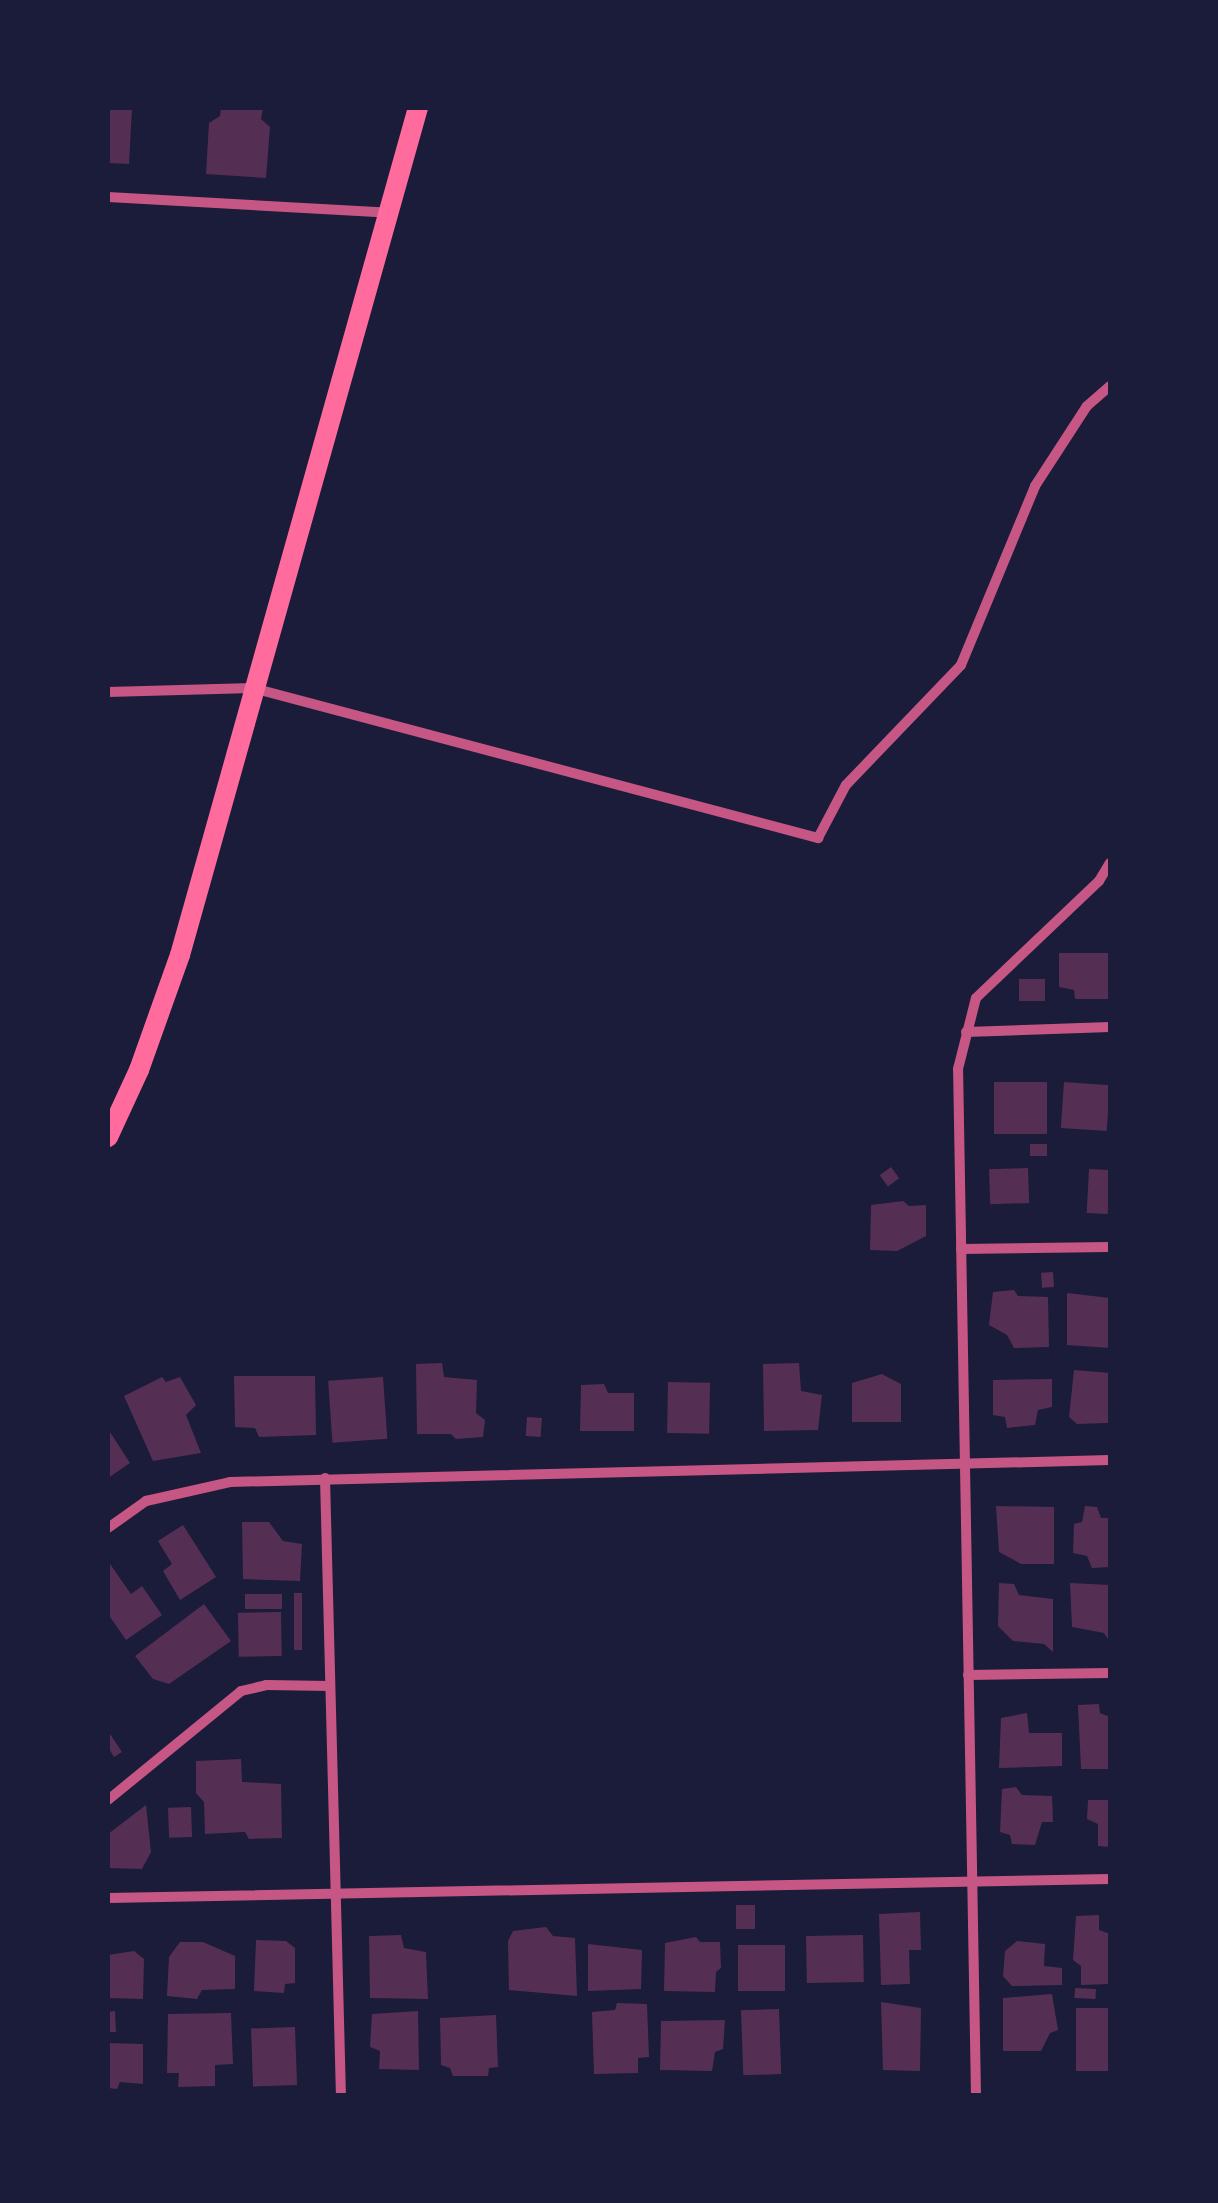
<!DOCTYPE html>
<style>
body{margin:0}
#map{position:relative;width:1218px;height:2203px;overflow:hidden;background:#1b1b3a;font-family:"IBM Plex Serif",serif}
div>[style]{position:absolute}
.building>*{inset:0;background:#542f53;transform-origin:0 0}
.minor>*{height:10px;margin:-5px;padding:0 5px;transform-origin:5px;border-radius:5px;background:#c65784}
.secondary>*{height:20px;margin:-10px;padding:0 10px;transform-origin:10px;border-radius:10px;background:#ff6b9d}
span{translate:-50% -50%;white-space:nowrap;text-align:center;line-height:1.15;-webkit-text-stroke:10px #1b1b3a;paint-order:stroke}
.frame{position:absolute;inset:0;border:110px solid #1b1b3a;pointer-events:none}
</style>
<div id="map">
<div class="building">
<div style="clip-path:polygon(108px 108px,132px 108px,129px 164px,108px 163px)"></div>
<div style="clip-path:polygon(221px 108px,263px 108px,261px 119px,270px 127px,266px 178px,206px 174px,209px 123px,220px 116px)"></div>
<div style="clip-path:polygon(1059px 953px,1110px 953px,1110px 999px,1075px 999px,1074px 990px,1059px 987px)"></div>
<div style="left:1019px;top:979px;width:26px;height:22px"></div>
<div style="left:994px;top:1082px;width:53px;height:52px"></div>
<div style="left:1064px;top:1082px;width:46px;height:46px;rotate:4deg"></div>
<div style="left:1030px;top:1144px;width:17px;height:12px"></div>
<div style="left:891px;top:1167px;width:14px;height:14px;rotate:54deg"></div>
<div style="left:1028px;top:1168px;width:35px;height:39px;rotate:88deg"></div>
<div style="left:1089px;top:1169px;width:21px;height:44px;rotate:3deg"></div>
<div style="clip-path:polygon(903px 1201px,909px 1206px,926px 1205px,926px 1236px,897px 1251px,870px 1250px,871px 1205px)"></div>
<div style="left:1053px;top:1272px;width:15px;height:12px;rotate:86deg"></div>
<div style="clip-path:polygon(1014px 1290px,1018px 1296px,1048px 1297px,1049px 1347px,1014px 1348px,1007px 1335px,989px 1325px,993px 1292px)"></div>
<div style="clip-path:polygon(1067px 1293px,1110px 1298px,1110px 1348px,1067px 1345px)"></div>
<div style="clip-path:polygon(442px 1363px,444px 1377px,477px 1380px,476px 1413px,485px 1420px,483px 1437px,456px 1439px,451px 1434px,417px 1434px,416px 1364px)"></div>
<div style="clip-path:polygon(799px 1363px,801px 1391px,822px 1395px,818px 1430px,764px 1431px,763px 1364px)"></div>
<div style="clip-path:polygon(1074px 1370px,1110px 1373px,1108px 1423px,1077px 1424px,1069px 1417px)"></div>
<div style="clip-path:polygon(882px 1374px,901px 1384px,901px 1422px,852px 1422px,852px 1383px)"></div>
<div style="clip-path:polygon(234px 1376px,315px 1376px,316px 1435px,259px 1437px,255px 1428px,235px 1427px)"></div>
<div style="clip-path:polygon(162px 1377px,166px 1382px,180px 1377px,196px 1405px,186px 1415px,201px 1453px,153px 1461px,124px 1396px)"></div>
<div style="left:383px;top:1377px;width:62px;height:55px;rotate:86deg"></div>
<div style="clip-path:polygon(1052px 1379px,1052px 1407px,1038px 1410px,1035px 1425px,1007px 1428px,1005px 1417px,993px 1415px,993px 1380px)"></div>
<div style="left:668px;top:1382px;width:42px;height:51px;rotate:1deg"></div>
<div style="clip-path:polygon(604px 1384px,608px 1393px,634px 1393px,634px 1431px,580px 1431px,581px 1385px)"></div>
<div style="left:527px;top:1417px;width:15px;height:19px;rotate:4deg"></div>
<div style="clip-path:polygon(108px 1429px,130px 1463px,108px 1478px)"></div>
<div style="clip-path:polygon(996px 1506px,1054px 1507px,1054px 1564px,1021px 1564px,999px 1552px)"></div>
<div style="clip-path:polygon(1085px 1506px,1097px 1507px,1101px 1518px,1110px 1518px,1110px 1567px,1092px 1568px,1087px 1556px,1073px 1553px,1074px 1524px,1082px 1522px)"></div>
<div style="clip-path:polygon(242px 1522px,269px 1522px,283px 1541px,302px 1544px,300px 1581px,243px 1579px)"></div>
<div style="clip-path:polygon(183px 1525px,216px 1577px,180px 1600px,163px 1571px,172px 1564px,158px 1541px)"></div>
<div style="clip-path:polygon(110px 1564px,131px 1594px,142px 1586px,162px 1615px,126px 1640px,108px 1614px)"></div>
<div style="clip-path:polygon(999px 1583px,1014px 1584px,1019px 1595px,1053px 1599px,1053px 1652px,1044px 1644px,1013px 1641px,998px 1626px)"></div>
<div style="clip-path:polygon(1070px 1583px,1110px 1585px,1110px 1642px,1104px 1633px,1072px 1627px)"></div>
<div style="left:294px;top:1593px;width:8px;height:57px"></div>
<div style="left:245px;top:1594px;width:37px;height:15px"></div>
<div style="clip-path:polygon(204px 1604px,231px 1641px,169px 1684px,153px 1679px,135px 1656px)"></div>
<div style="left:281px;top:1612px;width:44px;height:43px;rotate:89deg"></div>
<div style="clip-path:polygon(1099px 1704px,1100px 1713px,1110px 1717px,1110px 1769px,1081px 1769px,1078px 1705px)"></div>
<div style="clip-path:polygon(1027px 1713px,1029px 1733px,1062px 1733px,1062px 1766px,999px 1768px,1001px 1718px)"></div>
<div style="clip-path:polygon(108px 1731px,122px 1752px,114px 1757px,108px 1747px)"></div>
<div style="clip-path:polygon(241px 1759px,242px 1782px,281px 1784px,282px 1838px,249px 1839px,245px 1832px,205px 1834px,204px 1802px,196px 1793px,196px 1761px)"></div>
<div style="clip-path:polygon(1016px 1787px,1022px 1795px,1052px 1796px,1053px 1822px,1042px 1822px,1035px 1845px,1012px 1844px,1010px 1835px,1000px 1832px,1002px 1789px)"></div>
<div style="clip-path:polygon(1088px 1800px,1110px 1800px,1110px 1847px,1098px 1846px,1098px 1824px,1087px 1819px)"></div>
<div style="clip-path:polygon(146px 1805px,151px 1852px,142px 1869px,108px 1868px,108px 1834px)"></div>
<div style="left:191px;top:1807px;width:30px;height:23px;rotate:88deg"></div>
<div style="left:736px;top:1905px;width:19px;height:24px"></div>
<div style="clip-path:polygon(920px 1912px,921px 1950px,909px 1950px,910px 1984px,881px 1985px,879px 1914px)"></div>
<div style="clip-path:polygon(1099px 1915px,1099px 1930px,1110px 1934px,1110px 1984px,1081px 1985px,1081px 1966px,1073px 1960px,1076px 1916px)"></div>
<div style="clip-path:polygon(546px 1927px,553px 1936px,575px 1938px,577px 1996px,509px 1990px,508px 1941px,513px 1931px)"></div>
<div style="clip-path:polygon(401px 1935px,404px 1948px,426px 1952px,428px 1999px,370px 1998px,369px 1936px)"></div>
<div style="left:863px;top:1935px;width:47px;height:57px;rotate:89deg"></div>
<div style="clip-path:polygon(696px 1937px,700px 1942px,720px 1942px,721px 1968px,716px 1972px,715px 1992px,664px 1991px,665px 1943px)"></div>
<div style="clip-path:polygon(256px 1940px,286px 1941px,295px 1948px,295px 1983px,285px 1984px,284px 1993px,254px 1991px)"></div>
<div style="clip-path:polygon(1017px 1941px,1045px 1944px,1044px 1966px,1062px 1968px,1062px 1985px,1012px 1986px,1003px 1976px,1005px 1951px)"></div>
<div style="clip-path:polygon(180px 1942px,203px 1942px,235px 1956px,235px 1989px,202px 1990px,197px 1999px,167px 1996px,169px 1957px)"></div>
<div style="clip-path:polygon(588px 1944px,642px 1950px,641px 1989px,588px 1991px)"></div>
<div style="left:738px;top:1945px;width:47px;height:46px"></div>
<div style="clip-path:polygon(134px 1951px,144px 1959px,143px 1999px,108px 1998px,108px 1955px)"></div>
<div style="left:1075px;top:1988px;width:21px;height:10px;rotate:3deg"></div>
<div style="clip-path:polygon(1052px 1994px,1058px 2030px,1050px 2033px,1041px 2051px,1003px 2051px,1003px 1998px)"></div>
<div style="clip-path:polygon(881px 2002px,921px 2008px,920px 2071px,883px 2070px)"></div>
<div style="clip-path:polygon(617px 2003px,647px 2004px,649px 2057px,638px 2058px,638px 2073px,594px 2074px,592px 2012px,615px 2010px)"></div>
<div style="left:1110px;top:2008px;width:63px;height:34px;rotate:90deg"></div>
<div style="left:779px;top:2009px;width:65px;height:38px;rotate:88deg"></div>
<div style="clip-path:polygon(115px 2011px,116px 2032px,108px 2032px,108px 2012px)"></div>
<div style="clip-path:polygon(418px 2011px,419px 2070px,379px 2069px,380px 2051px,370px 2047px,372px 2014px)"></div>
<div style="clip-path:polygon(231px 2013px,233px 2064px,215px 2065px,215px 2086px,178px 2087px,179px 2073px,167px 2073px,168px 2014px)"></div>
<div style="clip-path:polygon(496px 2015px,498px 2067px,489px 2068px,488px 2076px,453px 2076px,450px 2068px,441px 2065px,440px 2018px)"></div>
<div style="clip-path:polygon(725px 2020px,723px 2049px,715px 2052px,712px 2071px,660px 2070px,661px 2021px)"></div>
<div style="left:295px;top:2027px;width:58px;height:44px;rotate:88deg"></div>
<div style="clip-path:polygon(108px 2043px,143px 2044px,143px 2084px,120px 2082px,117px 2089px,108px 2088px)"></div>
</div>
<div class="minor">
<div style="left:108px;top:197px;width:282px;rotate:3.2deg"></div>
<div style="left:108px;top:692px;width:145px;rotate:-1.6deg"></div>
<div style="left:253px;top:688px;width:585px;rotate:14.87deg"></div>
<div style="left:818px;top:838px;width:60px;rotate:-62.2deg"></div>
<div style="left:846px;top:785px;width:166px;rotate:-46.2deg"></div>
<div style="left:961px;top:665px;width:194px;rotate:-67.5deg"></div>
<div style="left:1035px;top:486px;width:95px;rotate:-57deg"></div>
<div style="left:1087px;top:406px;width:30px;rotate:-41deg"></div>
<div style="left:966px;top:1032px;width:144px;rotate:-2deg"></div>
<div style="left:961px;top:1249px;width:149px;rotate:-0.8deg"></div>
<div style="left:325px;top:1478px;width:618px;rotate:88.52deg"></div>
<div style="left:108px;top:1528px;width:47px;rotate:-35.4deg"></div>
<div style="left:146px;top:1501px;width:86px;rotate:-12.7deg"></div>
<div style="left:230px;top:1482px;width:880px;rotate:-1.43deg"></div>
<div style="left:968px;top:1675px;width:142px;rotate:-0.8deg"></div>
<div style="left:108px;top:1800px;width:172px;rotate:-39.3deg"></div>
<div style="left:241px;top:1691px;width:26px;rotate:-13deg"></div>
<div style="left:266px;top:1685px;width:64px;rotate:0.9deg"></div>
<div style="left:108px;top:1898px;width:1002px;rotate:-1.09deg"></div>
<div style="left:976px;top:2096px;width:1027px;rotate:-91deg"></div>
<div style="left:958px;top:1069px;width:73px;rotate:-75.8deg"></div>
<div style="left:976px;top:998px;width:170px;rotate:-43.6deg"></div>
<div style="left:1099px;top:881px;width:21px;rotate:-59deg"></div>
</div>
<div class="secondary">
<div style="left:108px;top:1137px;width:74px;rotate:-65.2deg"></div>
<div style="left:139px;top:1070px;width:122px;rotate:-70.4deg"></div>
<div style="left:180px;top:955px;width:880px;rotate:-74.31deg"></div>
</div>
<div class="frame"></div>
</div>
